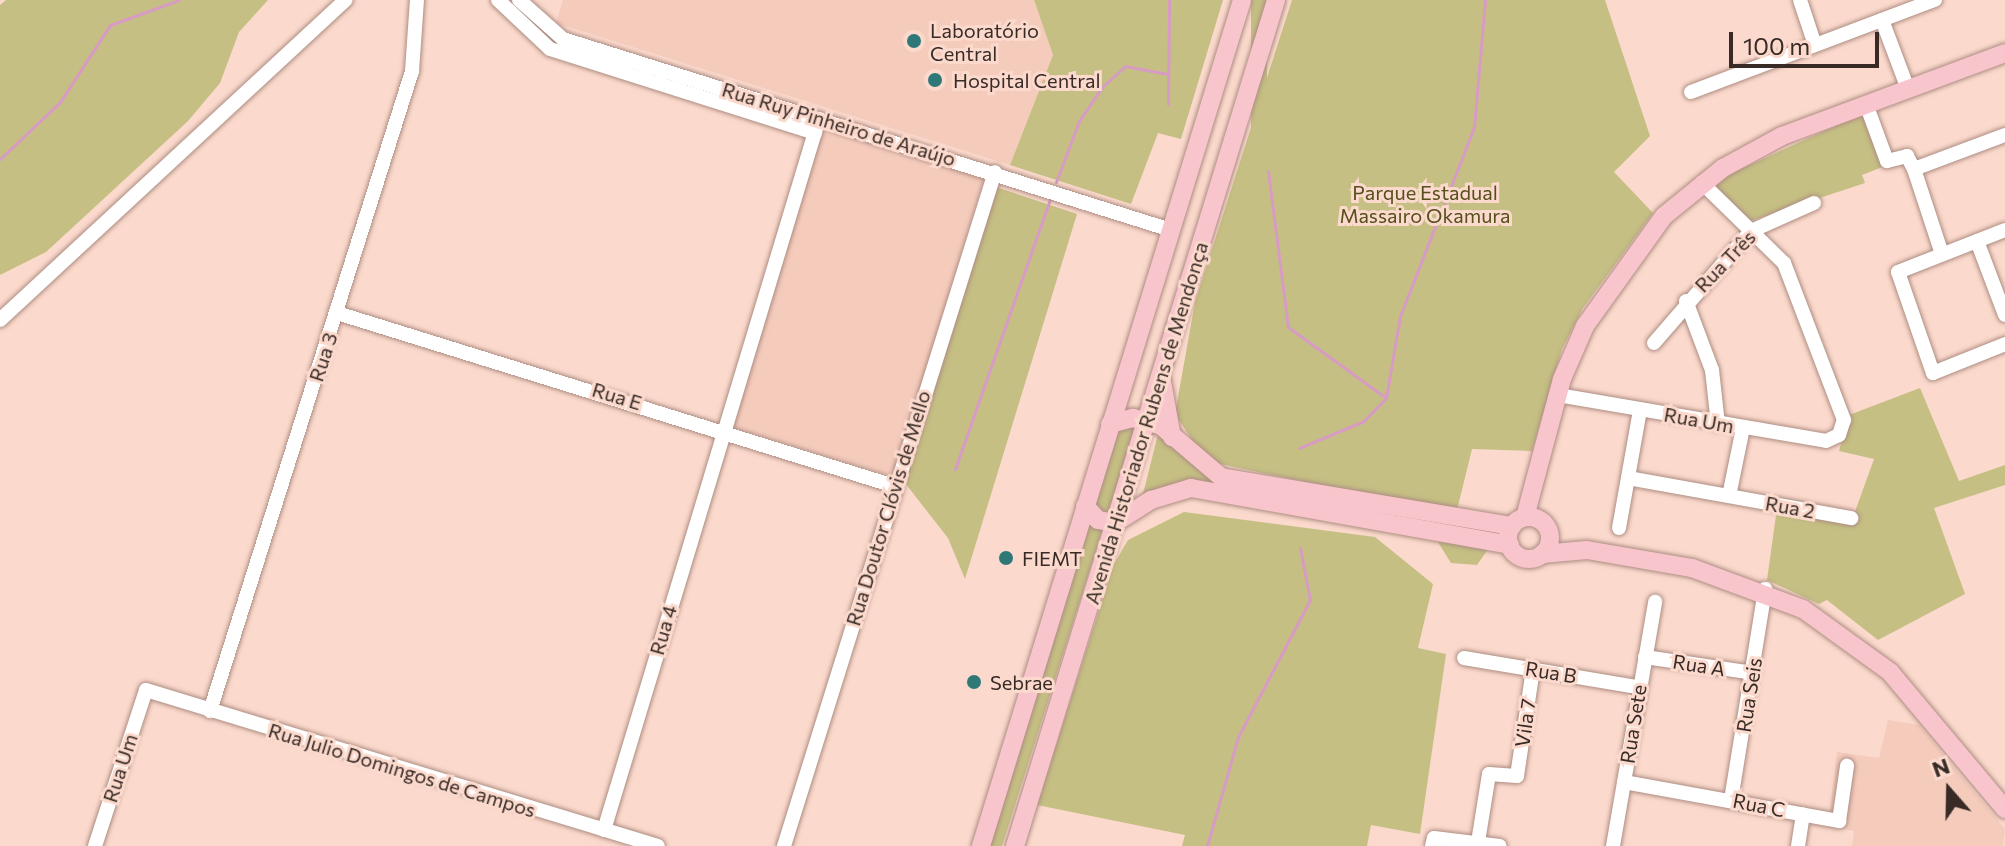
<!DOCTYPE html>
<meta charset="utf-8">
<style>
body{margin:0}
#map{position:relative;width:2005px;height:846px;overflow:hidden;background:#fbd9cc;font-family:Commissioner,sans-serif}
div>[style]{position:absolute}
.built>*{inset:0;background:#f5cbbc;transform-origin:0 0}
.green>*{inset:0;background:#c5bf83;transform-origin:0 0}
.stream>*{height:3px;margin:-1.5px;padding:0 1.5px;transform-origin:1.5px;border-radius:1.5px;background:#d79bc4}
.roads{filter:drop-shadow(0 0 2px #ad8d82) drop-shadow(0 0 2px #ad8d82)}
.minor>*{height:14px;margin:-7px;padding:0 7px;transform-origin:7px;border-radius:7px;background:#fff}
.major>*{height:18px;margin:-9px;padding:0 9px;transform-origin:9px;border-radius:9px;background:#f9c5cd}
.major>.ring{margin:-9px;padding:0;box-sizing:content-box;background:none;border:18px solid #f9c5cd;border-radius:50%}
.dots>*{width:22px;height:22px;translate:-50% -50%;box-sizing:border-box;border:4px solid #fbd9cc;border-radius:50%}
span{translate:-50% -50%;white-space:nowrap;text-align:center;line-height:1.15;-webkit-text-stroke:6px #fbd9cc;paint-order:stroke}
.poi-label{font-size:20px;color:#382b26}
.left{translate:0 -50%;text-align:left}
.street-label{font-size:20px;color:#382b26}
.park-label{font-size:20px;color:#554f1c}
.north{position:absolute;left:1909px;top:750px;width:80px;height:80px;-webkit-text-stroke:6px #fbd9cc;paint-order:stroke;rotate:340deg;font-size:22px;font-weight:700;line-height:32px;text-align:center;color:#382b26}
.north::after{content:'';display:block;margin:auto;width:28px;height:36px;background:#382b26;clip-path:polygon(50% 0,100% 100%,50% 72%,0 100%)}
.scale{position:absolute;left:1729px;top:32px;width:150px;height:36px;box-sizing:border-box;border:4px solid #382b26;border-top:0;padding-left:10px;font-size:24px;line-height:28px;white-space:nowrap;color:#382b26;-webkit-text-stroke:6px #fbd9cc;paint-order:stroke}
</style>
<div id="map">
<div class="built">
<div style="clip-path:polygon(563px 0,1034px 0,1053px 55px,1010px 165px,556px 23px)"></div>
<div style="left:821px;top:127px;width:171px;height:313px;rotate:17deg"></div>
<div style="clip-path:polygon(1888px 720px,1919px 725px,2005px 829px,2003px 846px,1852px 846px,1854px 831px,1828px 827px,1837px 752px,1879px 758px)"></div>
</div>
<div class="green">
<div style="clip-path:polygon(6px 0,268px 0,239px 32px,220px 83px,188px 121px,46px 252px,0 275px,0 5px)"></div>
<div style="clip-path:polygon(1034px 0,1223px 0,1181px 139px,1158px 133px,1131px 204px,1010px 165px,1053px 55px)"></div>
<div style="left:1251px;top:0;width:16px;height:431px"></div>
<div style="clip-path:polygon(1292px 0,1605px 0,1650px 136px,1614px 172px,1653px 213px,1583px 308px,1562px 349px,1532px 451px,1472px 449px,1456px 514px,1206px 461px,1175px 414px,1195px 302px)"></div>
<div style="clip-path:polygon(1866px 112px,1885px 166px,1862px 175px,1865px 183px,1747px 222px,1710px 183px)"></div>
<div style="clip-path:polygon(996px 187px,1077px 214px,965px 579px,948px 538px,905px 483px)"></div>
<div style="clip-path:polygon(1920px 388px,1959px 481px,2005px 465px,2005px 485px,1934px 508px,1965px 594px,1878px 640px,1827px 600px,1819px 604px,1767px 580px,1777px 508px,1852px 520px,1874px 459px,1839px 451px,1849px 415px)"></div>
<div style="clip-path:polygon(1137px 422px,1106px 520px,1091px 510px,1118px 426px)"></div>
<div style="clip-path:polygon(1158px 434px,1211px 477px,1332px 501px,1184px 482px,1143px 494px)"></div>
<div style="clip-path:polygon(1184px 512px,1375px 537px,1433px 584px,1418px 648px,1446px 654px,1420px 834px,1371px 825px,1367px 846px,1182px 846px,1185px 835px,1037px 805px,1114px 564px,1128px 540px)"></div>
<div style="clip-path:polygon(1088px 521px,1104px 525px,1002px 846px,987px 846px)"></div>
<div style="clip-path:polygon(1436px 539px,1491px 545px,1477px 565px,1451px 563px)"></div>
</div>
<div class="stream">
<div style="left:1168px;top:104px;width:104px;rotate:-89.4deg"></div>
<div style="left:0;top:159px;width:83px;rotate:-43.5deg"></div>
<div style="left:60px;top:102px;width:92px;rotate:-57deg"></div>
<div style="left:110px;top:25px;width:73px;rotate:-19.9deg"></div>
<div style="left:1268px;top:171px;width:157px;rotate:82.7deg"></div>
<div style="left:1288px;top:327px;width:121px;rotate:35.9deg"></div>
<div style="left:1386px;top:398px;width:32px;rotate:134deg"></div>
<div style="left:1364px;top:421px;width:70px;rotate:157.4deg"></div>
<div style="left:1056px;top:182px;width:65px;rotate:-69.3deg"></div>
<div style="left:1079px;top:121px;width:41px;rotate:-55.9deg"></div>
<div style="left:1102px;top:87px;width:31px;rotate:-42deg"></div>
<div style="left:1125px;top:66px;width:43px;rotate:10.8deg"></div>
<div style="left:1386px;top:398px;width:83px;rotate:-80.3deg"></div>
<div style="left:1400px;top:316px;width:203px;rotate:-68.6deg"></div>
<div style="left:1474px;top:127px;width:127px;rotate:-85deg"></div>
<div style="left:955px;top:469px;width:286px;rotate:-70.6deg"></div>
<div style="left:1207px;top:846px;width:113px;rotate:-74.1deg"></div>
<div style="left:1238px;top:737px;width:155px;rotate:-62.3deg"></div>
<div style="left:1310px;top:600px;width:53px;rotate:-100.9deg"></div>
</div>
<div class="roads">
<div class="minor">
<div style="left:498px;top:0;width:71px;rotate:43.3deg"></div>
<div style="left:550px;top:49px;width:278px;rotate:17.6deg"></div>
<div style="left:519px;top:0;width:59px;rotate:41.6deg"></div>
<div style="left:563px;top:39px;width:637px;rotate:17.44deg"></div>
<div style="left:1800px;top:0;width:47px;rotate:71.6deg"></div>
<div style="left:1882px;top:20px;width:74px;rotate:69.4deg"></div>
<div style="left:1691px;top:92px;width:261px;rotate:-20.7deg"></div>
<div style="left:1866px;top:104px;width:61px;rotate:69.8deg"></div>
<div style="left:1887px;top:161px;width:21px;rotate:-14deg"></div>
<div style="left:1907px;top:156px;width:15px;rotate:62deg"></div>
<div style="left:1914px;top:169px;width:89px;rotate:71.8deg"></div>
<div style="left:1914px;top:169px;width:97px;rotate:-20.5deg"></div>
<div style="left:2005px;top:230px;width:115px;rotate:158.6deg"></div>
<div style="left:1898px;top:272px;width:107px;rotate:70.9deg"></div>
<div style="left:1933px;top:373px;width:78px;rotate:-21.9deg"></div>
<div style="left:1977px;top:241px;width:79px;rotate:69.3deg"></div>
<div style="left:1686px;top:301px;width:74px;rotate:69.4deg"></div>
<div style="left:1712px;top:370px;width:54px;rotate:83.7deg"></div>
<div style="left:337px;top:313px;width:583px;rotate:17.25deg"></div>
<div style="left:0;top:320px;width:471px;rotate:-42.8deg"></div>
<div style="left:1654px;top:343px;width:148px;rotate:-49.1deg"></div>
<div style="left:1751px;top:231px;width:69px;rotate:-24deg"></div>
<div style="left:1558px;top:395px;width:272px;rotate:9.7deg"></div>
<div style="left:1826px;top:441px;width:14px;rotate:-25deg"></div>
<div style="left:1839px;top:435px;width:16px;rotate:-72deg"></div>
<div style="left:1844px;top:420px;width:168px;rotate:-110.9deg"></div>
<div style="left:1784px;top:263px;width:115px;rotate:-135.7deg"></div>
<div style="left:1628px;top:478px;width:227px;rotate:10.2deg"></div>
<div style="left:1729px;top:496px;width:69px;rotate:-78.4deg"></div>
<div style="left:1619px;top:528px;width:120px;rotate:-79.9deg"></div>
<div style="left:1645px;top:657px;width:109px;rotate:8.4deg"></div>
<div style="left:1464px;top:658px;width:176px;rotate:9.5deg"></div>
<div style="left:210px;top:711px;width:671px;rotate:-72.48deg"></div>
<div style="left:412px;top:71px;width:71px;rotate:-86deg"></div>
<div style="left:1624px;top:782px;width:219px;rotate:10.3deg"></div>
<div style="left:1839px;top:821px;width:56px;rotate:-81.7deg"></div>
<div style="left:1731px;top:800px;width:214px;rotate:-80.8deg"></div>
<div style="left:604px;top:830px;width:743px;rotate:-73.18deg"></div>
<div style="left:1478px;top:842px;width:69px;rotate:-80.8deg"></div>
<div style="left:1489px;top:774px;width:28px;rotate:4deg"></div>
<div style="left:1517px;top:776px;width:108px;rotate:-81.5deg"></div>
<div style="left:95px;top:846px;width:164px;rotate:-71.9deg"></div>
<div style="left:146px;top:690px;width:535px;rotate:16.95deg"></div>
<div style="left:784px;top:846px;width:706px;rotate:-72.62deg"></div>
<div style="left:1432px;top:846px;width:8px;rotate:-76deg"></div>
<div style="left:1434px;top:838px;width:66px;rotate:6.9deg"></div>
<div style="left:1613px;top:846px;width:248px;rotate:-80.2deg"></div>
<div style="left:1798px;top:846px;width:32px;rotate:-81deg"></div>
</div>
<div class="major">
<div style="left:1161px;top:376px;width:62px;rotate:79.8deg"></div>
<div style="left:1110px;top:424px;width:24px;rotate:-15deg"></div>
<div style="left:1133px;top:418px;width:28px;rotate:15deg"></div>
<div style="left:1160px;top:425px;width:80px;rotate:40.4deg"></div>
<div style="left:1221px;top:477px;width:295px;rotate:9.6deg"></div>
<div style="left:1085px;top:506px;width:19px;rotate:47deg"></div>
<div style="left:1098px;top:520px;width:17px;rotate:10deg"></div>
<div style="left:1115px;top:523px;width:43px;rotate:-32.6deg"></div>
<div style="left:1151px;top:500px;width:42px;rotate:-16.7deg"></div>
<div style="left:1191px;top:488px;width:324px;rotate:10.1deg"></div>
<div style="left:1525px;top:517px;width:143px;rotate:-75deg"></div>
<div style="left:1562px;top:379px;width:58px;rotate:-66.5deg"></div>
<div style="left:1585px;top:326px;width:135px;rotate:-54.3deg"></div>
<div style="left:1664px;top:216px;width:76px;rotate:-39.1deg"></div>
<div style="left:1723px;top:168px;width:67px;rotate:-28.5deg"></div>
<div style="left:1782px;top:136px;width:238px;rotate:-20.4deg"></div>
<div class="ring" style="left:1508px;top:517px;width:24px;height:24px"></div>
<div style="left:1542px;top:554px;width:45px;rotate:-5.1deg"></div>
<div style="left:1587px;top:550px;width:107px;rotate:9.7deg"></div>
<div style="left:1692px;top:568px;width:118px;rotate:20.3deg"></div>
<div style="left:1803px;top:609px;width:107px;rotate:35.9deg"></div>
<div style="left:1890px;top:672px;width:179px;rotate:50deg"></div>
<div style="left:981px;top:846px;width:885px;rotate:-72.85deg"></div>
<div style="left:1015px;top:846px;width:885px;rotate:-72.85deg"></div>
</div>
</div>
<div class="dots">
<div style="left:914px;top:41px;background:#2e7878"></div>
<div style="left:935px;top:80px;background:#2e7878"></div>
<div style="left:1006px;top:558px;background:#2e7878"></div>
<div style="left:974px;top:682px;background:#2e7878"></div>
</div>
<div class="poi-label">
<span class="left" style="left:930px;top:42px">Laboratório<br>Central</span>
<span class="left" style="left:953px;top:80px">Hospital Central</span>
<span class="left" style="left:1022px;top:558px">FIEMT</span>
<span class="left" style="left:990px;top:682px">Sebrae</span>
</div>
<div class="street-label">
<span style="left:839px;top:124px;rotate:17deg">Rua Ruy Pinheiro de Araújo</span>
<span style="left:1725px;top:261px;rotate:-46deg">Rua Três</span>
<span style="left:323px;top:357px;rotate:-72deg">Rua 3</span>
<span style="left:617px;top:396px;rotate:17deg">Rua E</span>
<span style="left:1699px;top:420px;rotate:10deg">Rua Um</span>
<span style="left:1146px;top:423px;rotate:-73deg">Avenida Historiador Rubens de Mendonça</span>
<span style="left:1790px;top:507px;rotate:10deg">Rua 2</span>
<span style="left:888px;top:508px;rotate:-73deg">Rua Doutor Clóvis de Mello</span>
<span style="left:663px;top:630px;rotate:-74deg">Rua 4</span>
<span style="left:1699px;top:665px;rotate:9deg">Rua A</span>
<span style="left:1551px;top:672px;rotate:9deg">Rua B</span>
<span style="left:1749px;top:695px;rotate:-81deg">Rua Seis</span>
<span style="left:1525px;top:723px;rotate:-82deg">Vila 7</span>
<span style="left:1633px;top:724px;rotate:-81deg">Rua Sete</span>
<span style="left:120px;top:768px;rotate:-72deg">Rua Um</span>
<span style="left:402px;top:770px;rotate:17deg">Rua Julio Domingos de Campos</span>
<span style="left:1759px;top:805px;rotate:11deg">Rua C</span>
</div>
<div class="park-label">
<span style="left:1425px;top:204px">Parque Estadual<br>Massairo Okamura</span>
</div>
<div class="north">N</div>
<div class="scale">100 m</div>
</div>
